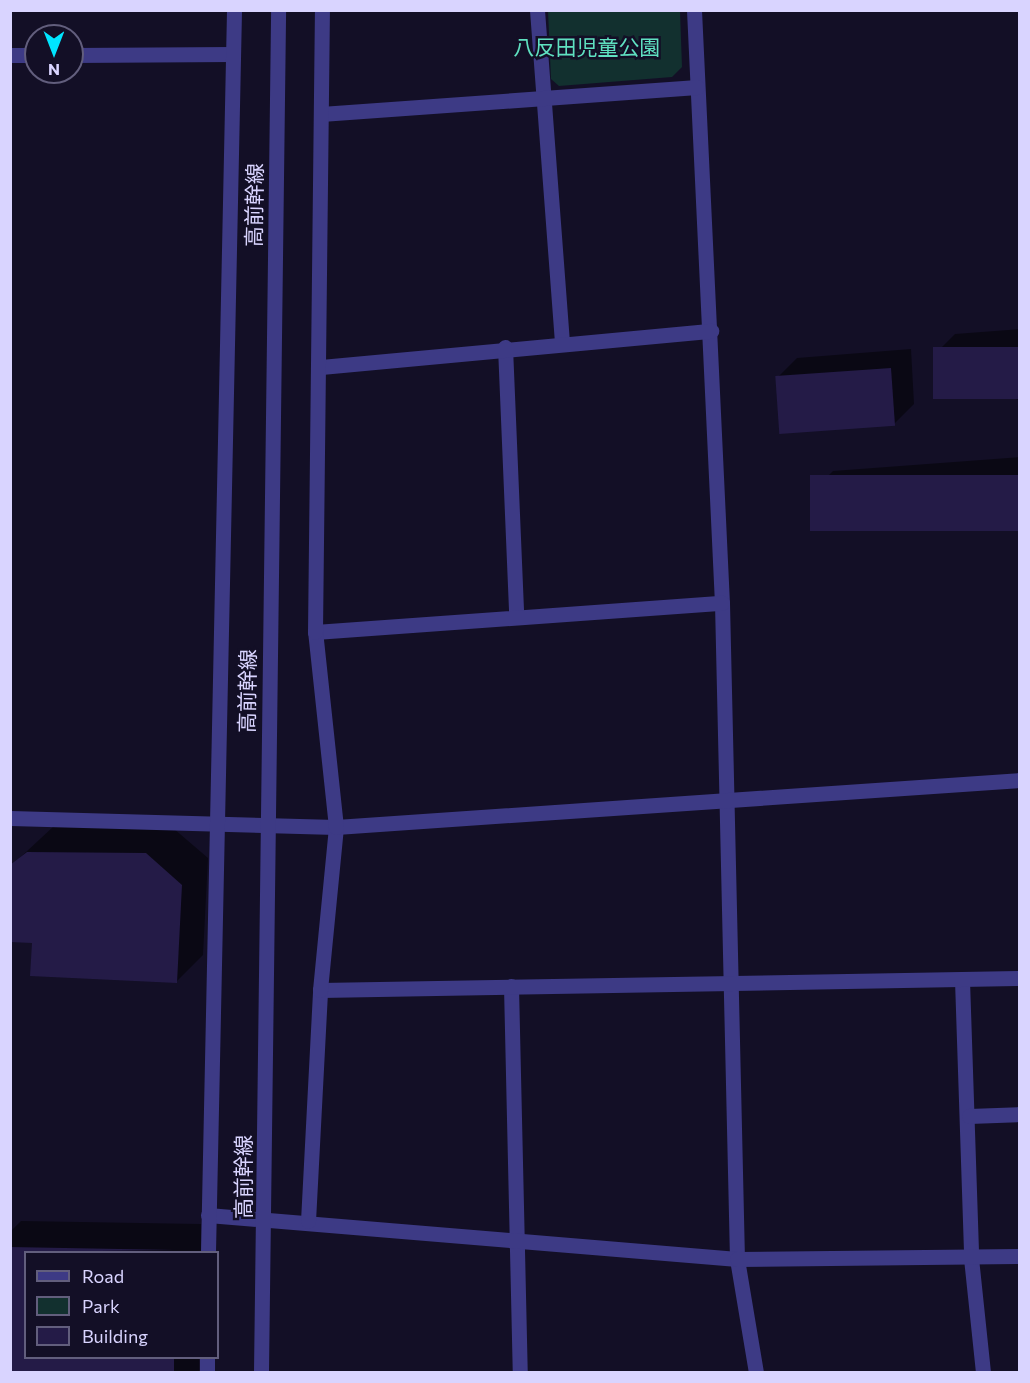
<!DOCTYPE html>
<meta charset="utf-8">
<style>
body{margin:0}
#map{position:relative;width:1030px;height:1383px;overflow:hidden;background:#130f26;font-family:Commissioner,"Noto Sans JP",sans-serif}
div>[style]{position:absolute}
.green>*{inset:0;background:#12302f}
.shadow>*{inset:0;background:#0007}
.building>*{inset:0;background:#241b47;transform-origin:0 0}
.minor>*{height:15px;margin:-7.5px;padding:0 7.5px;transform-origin:7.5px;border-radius:7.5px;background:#3d3a85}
span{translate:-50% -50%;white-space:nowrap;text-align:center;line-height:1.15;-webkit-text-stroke:5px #130f26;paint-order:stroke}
.park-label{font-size:21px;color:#5fe0c0}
.street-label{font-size:21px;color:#d9d4ff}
.frame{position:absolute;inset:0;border:12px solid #d9d4ff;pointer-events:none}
.legend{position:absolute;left:24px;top:1251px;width:195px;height:108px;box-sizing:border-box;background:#130f26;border:2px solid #625e7d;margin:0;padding:8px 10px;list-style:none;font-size:18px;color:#d9d4ff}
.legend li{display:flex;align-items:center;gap:12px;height:30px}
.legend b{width:30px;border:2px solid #625e7d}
.north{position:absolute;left:24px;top:24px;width:60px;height:60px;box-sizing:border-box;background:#130f26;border:2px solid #625e7d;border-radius:50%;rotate:180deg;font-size:16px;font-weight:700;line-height:24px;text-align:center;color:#d9d4ff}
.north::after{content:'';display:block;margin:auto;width:21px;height:27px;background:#00e5ff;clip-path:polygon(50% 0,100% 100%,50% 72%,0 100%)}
</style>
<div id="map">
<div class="green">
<div style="clip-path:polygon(548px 11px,680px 11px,682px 67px,672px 77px,559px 86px,551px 79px)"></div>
</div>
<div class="shadow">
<div style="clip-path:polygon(1020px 329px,1020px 401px,935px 354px,955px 334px)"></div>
<div style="clip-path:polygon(911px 349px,914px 404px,894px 424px,777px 378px,797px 358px)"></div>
<div style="clip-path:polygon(1020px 457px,1020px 529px,813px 491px,833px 471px)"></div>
<div style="clip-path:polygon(54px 826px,173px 828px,208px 858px,203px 955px,177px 981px,33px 942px,11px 866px)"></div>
<div style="clip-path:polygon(21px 1221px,201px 1224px,201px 1252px,26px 1252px,26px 1358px,199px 1358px,199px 1372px,10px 1372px,10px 1232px)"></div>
</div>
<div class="building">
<div style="left:1020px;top:347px;width:52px;height:87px;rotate:90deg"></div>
<div style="left:891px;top:368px;width:58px;height:116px;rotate:86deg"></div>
<div style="left:1020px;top:475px;width:56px;height:210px;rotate:90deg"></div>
<div style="clip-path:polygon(27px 852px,146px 853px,182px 885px,177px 983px,30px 976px,32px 943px,10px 942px,10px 865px)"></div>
<div style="clip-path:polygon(10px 1247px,175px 1250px,26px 1252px,26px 1358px,174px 1358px,174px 1372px,10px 1372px)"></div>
</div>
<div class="minor">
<div style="left:537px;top:10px;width:335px;rotate:85.7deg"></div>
<div style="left:694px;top:10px;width:594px;rotate:87.3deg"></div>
<div style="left:722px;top:603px;width:656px;rotate:88.69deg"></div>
<div style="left:737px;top:1259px;width:115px;rotate:80.5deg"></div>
<div style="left:10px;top:55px;width:26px"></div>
<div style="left:72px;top:55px;width:161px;rotate:-0.4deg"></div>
<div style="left:321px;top:114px;width:377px;rotate:-4.1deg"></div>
<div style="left:505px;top:347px;width:268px;rotate:87.6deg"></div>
<div style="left:321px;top:367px;width:392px;rotate:-5.3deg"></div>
<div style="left:315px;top:632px;width:408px;rotate:-4.1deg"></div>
<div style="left:10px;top:818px;width:326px;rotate:1.6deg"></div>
<div style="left:336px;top:827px;width:686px;rotate:-3.93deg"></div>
<div style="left:962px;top:980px;width:278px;rotate:88.1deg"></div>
<div style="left:971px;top:1258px;width:115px;rotate:84deg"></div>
<div style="left:511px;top:986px;width:386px;rotate:88.7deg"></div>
<div style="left:320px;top:990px;width:700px;rotate:-0.98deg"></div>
<div style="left:969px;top:1116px;width:51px;rotate:-2.2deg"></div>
<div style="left:208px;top:1215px;width:531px;rotate:4.75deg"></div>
<div style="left:737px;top:1259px;width:283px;rotate:-0.6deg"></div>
<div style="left:308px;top:1221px;width:231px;rotate:-87deg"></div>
<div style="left:320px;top:990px;width:164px;rotate:-84.4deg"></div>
<div style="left:336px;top:827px;width:196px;rotate:-96.1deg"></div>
<div style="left:315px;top:632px;width:622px;rotate:-89.36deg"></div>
<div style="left:208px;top:1252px;width:1242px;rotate:-88.8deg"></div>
<div style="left:207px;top:1372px;width:14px;rotate:-90deg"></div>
<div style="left:261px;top:1372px;width:1362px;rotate:-89.28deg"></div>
</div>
<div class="park-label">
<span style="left:587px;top:47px">八反田児童公園</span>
</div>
<div class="street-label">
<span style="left:254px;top:205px;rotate:-89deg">高前幹線</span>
<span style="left:247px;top:691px;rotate:-89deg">高前幹線</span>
<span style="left:243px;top:1177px;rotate:-90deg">高前幹線</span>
</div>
<div class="frame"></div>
<ul class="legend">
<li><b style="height:8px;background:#3d3a85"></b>Road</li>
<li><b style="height:16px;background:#12302f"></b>Park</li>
<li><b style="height:16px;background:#241b47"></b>Building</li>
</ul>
<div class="north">N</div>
</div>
